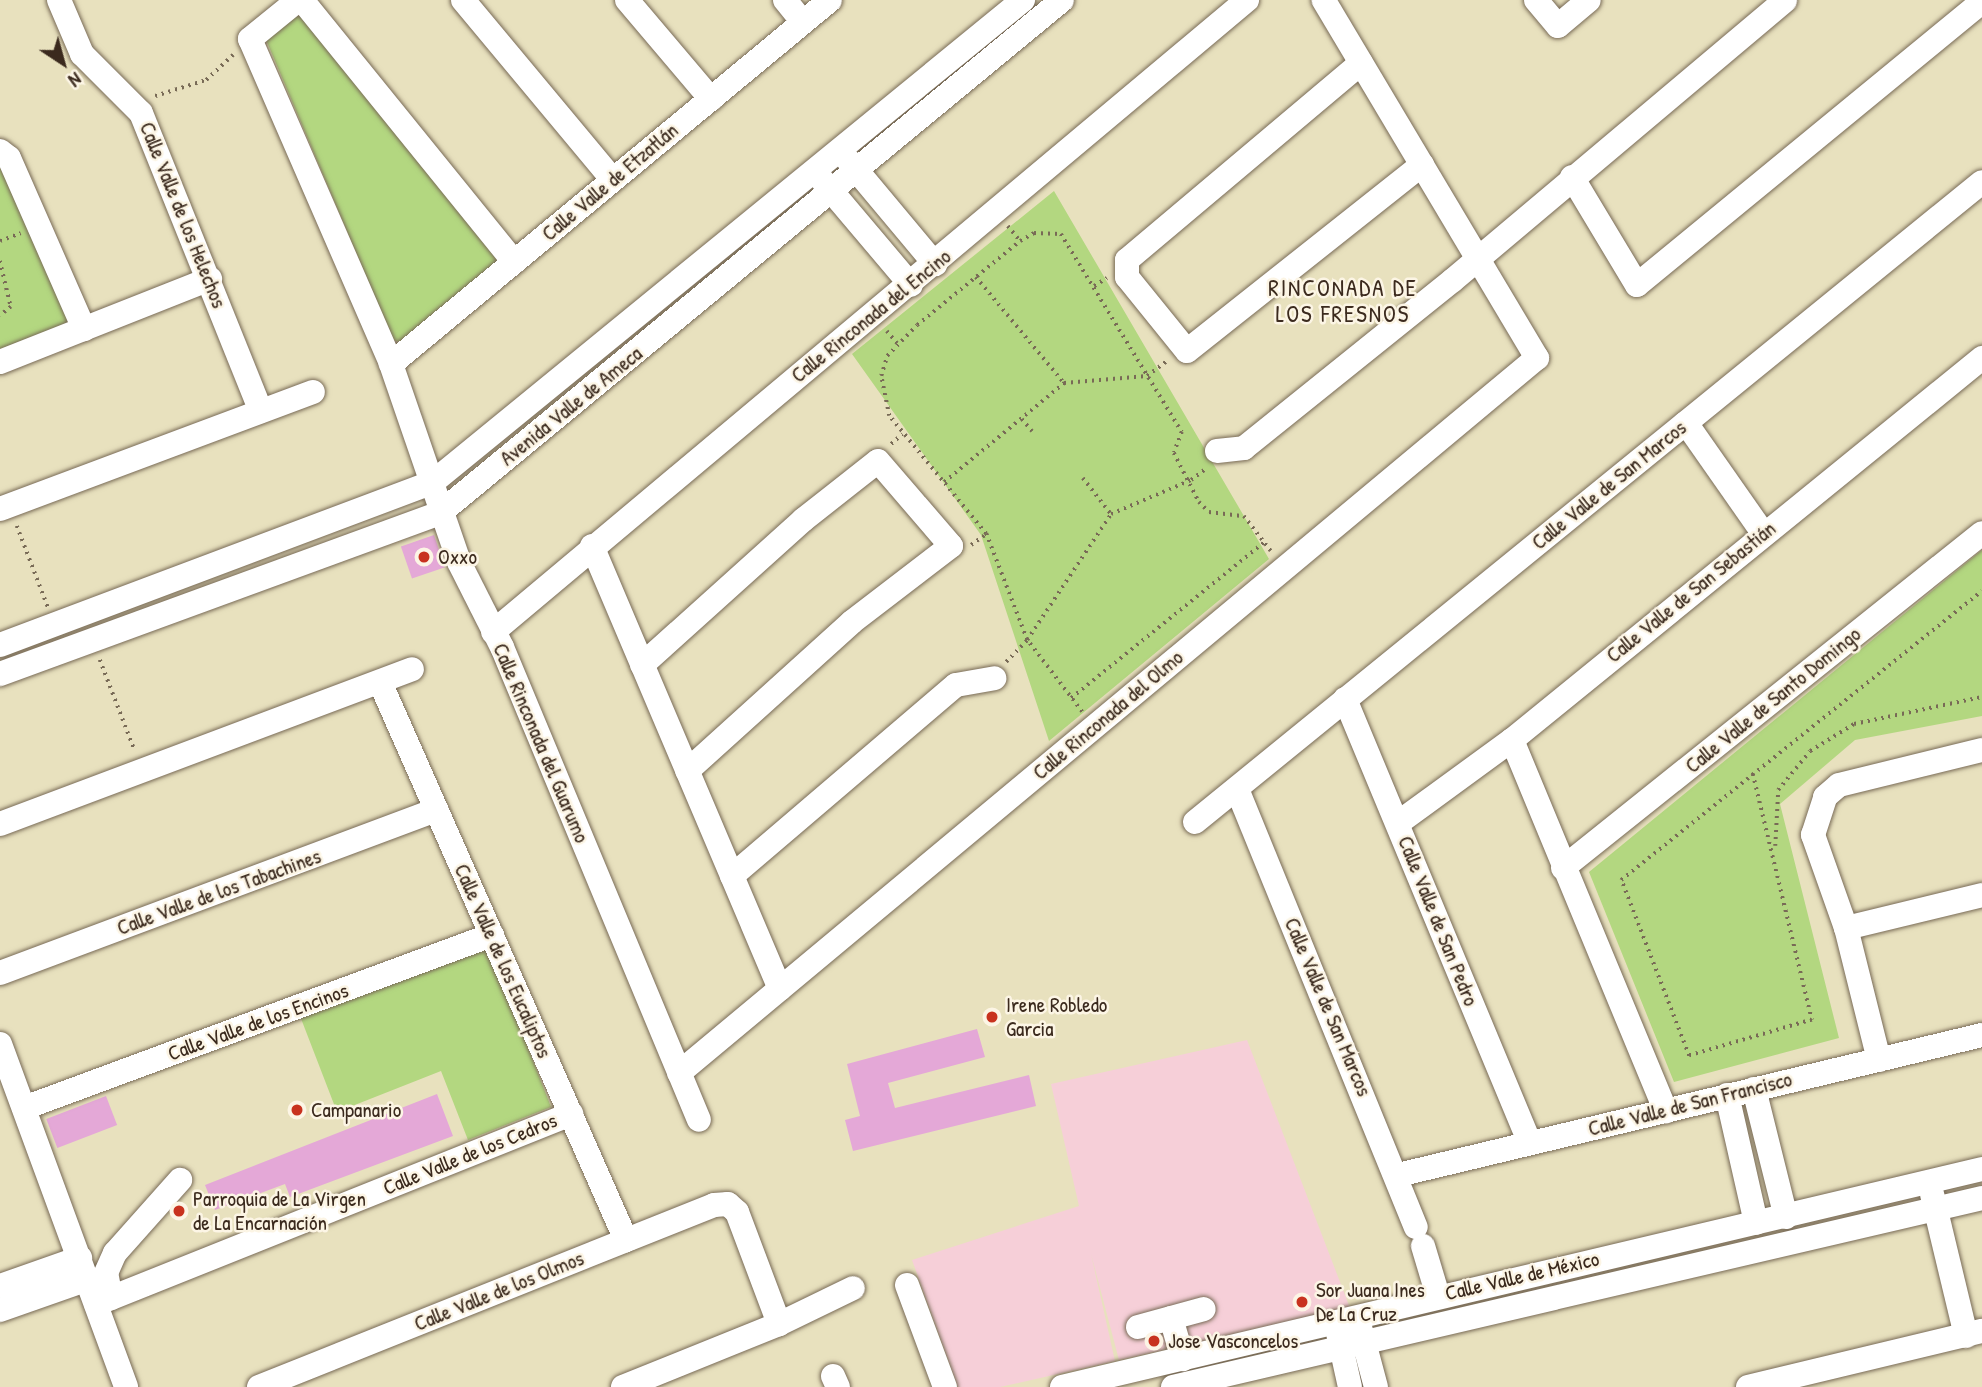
<!DOCTYPE html>
<meta charset="utf-8">
<style>
body{margin:0}
#map{position:relative;width:1982px;height:1387px;overflow:hidden;background:#e8e1be;font-family:"Patrick Hand",sans-serif}
div>[style]{position:absolute}
.built>*{inset:0;background:#f6cfd8}
.green>*{inset:0;background:#b3d780}
.building>*{inset:0;background:#e4a8d7;transform-origin:0 0}
.path>*{height:3.5px;margin-top:-1.75px;transform-origin:0;background:repeating-linear-gradient(90deg,#786a56 0 2px,transparent 0 7px)}
.roads{filter:drop-shadow(0 0 2px #786a56) drop-shadow(0 0 2px #786a56)}
.minor>*{height:24px;margin:-12px;padding:0 12px;transform-origin:12px;border-radius:12px;background:#fff}
.dots>*{width:19px;height:19px;translate:-50% -50%;box-sizing:border-box;border:4px solid #fcf5e5;border-radius:50%}
span{translate:-50% -50%;white-space:nowrap;text-align:center;line-height:1.15;-webkit-text-stroke:5px #fcf5e5;paint-order:stroke}
.street-label{font-size:21px;color:#3b2a1e}
.poi-label{font-size:21px;color:#3b2a1e}
.left{translate:0 -50%;text-align:left}
.neighbourhood-label{font-size:23px;color:#3b2a1e;letter-spacing:2px}
.north{position:absolute;left:28px;top:28px;width:70px;height:70px;-webkit-text-stroke:5px #fcf5e5;paint-order:stroke;rotate:144deg;font-size:19px;font-weight:700;line-height:28px;text-align:center;color:#3b2a1e}
.north::after{content:'';display:block;margin:auto;width:24px;height:32px;background:#3b2a1e;clip-path:polygon(50% 0,100% 100%,50% 72%,0 100%)}
</style>
<div id="map">
<div class="built">
<div style="clip-path:polygon(1247px 1040px,1350px 1308px,1119px 1360px,1091px 1254px,1115px 1361px,1000px 1387px,958px 1387px,912px 1260px,1079px 1206px,1051px 1084px)"></div>
</div>
<div class="green">
<div style="clip-path:polygon(289px 16px,305px 16px,507px 263px,409px 344px,393px 340px,264px 35px)"></div>
<div style="clip-path:polygon(0 156px,76px 322px,0 349px)"></div>
<div style="clip-path:polygon(1054px 191px,1269px 559px,1049px 741px,981px 535px,852px 354px)"></div>
<div style="clip-path:polygon(1982px 550px,1982px 716px,1855px 740px,1780px 804px,1839px 1038px,1674px 1082px,1589px 872px)"></div>
<div style="clip-path:polygon(487px 943px,551px 1107px,468px 1140px,441px 1071px,337px 1112px,300px 1016px)"></div>
</div>
<div class="building">
<div style="left:434px;top:535px;width:34px;height:35px;rotate:71deg"></div>
<div style="clip-path:polygon(977px 1029px,985px 1057px,888px 1083px,895px 1108px,1029px 1075px,1036px 1106px,853px 1151px,845px 1120px,860px 1116px,847px 1064px)"></div>
<div style="clip-path:polygon(437px 1094px,453px 1136px,290px 1197px,285px 1184px,215px 1210px,205px 1185px)"></div>
<div style="left:106px;top:1096px;width:31px;height:64px;rotate:69deg"></div>
</div>
<div class="path">
<div style="left:155px;top:96px;width:53px;rotate:-17.4deg"></div>
<div style="left:206px;top:80px;width:37px;rotate:-43deg"></div>
<div style="left:1008px;top:226px;width:19px;rotate:51deg"></div>
<div style="left:0;top:241px;width:22px;rotate:-21deg"></div>
<div style="left:0;top:261px;width:47px;rotate:76.6deg"></div>
<div style="left:11px;top:307px;width:14px;rotate:141deg"></div>
<div style="left:976px;top:277px;width:138px;rotate:50.3deg"></div>
<div style="left:1094px;top:286px;width:15px;rotate:-32deg"></div>
<div style="left:887px;top:331px;width:16px;rotate:50deg"></div>
<div style="left:1022px;top:419px;width:16px;rotate:50deg"></div>
<div style="left:891px;top:444px;width:15px;rotate:-42deg"></div>
<div style="left:1083px;top:478px;width:46px;rotate:52.1deg"></div>
<div style="left:944px;top:482px;width:156px;rotate:-39.5deg"></div>
<div style="left:1064px;top:383px;width:83px;rotate:-4.8deg"></div>
<div style="left:1147px;top:376px;width:25px;rotate:-37deg"></div>
<div style="left:17px;top:526px;width:87px;rotate:69.1deg"></div>
<div style="left:971px;top:545px;width:19px;rotate:-36deg"></div>
<div style="left:100px;top:660px;width:97px;rotate:69deg"></div>
<div style="left:1006px;top:662px;width:30px;rotate:-46deg"></div>
<div style="left:1027px;top:640px;width:151px;rotate:-56.3deg"></div>
<div style="left:1111px;top:514px;width:87px;rotate:-23deg"></div>
<div style="left:1191px;top:480px;width:20px;rotate:-37deg"></div>
<div style="left:1071px;top:698px;width:248px;rotate:-38.9deg"></div>
<div style="left:1082px;top:712px;width:91px;rotate:-127.4deg"></div>
<div style="left:1027px;top:640px;width:114px;rotate:-111.1deg"></div>
<div style="left:986px;top:534px;width:153px;rotate:-129.4deg"></div>
<div style="left:889px;top:416px;width:41px;rotate:-101.3deg"></div>
<div style="left:881px;top:376px;width:21px;rotate:-73deg"></div>
<div style="left:887px;top:356px;width:43px;rotate:-45.9deg"></div>
<div style="left:917px;top:325px;width:133px;rotate:-39.2deg"></div>
<div style="left:1020px;top:241px;width:16px;rotate:-30deg"></div>
<div style="left:1034px;top:233px;width:27px;rotate:2deg"></div>
<div style="left:1061px;top:234px;width:232px;rotate:58.6deg"></div>
<div style="left:1182px;top:432px;width:22px;rotate:111deg"></div>
<div style="left:1174px;top:453px;width:55px;rotate:63deg"></div>
<div style="left:1199px;top:502px;width:14px;rotate:45deg"></div>
<div style="left:1209px;top:512px;width:35px;rotate:7deg"></div>
<div style="left:1244px;top:516px;width:44px;rotate:52.4deg"></div>
<div style="left:1753px;top:774px;width:253px;rotate:76.5deg"></div>
<div style="left:1812px;top:1020px;width:128px;rotate:163.7deg"></div>
<div style="left:1689px;top:1056px;width:189px;rotate:-111.1deg"></div>
<div style="left:1621px;top:880px;width:462px;rotate:-38.7deg"></div>
<div style="left:1775px;top:846px;width:56px;rotate:-86.9deg"></div>
<div style="left:1778px;top:790px;width:50px;rotate:-50.6deg"></div>
<div style="left:1810px;top:751px;width:52px;rotate:-31.5deg"></div>
<div style="left:1854px;top:724px;width:131px;rotate:-11.9deg"></div>
</div>
<div class="roads">
<div class="minor">
<div style="left:59px;top:0;width:59px;rotate:66.9deg"></div>
<div style="left:82px;top:54px;width:83px;rotate:45deg"></div>
<div style="left:141px;top:113px;width:321px;rotate:68.1deg"></div>
<div style="left:298px;top:0;width:62px;rotate:140.9deg"></div>
<div style="left:250px;top:39px;width:354px;rotate:66.5deg"></div>
<div style="left:391px;top:364px;width:209px;rotate:71deg"></div>
<div style="left:459px;top:562px;width:95px;rotate:63.2deg"></div>
<div style="left:502px;top:647px;width:512px;rotate:67.39deg"></div>
<div style="left:302px;top:0;width:337px;rotate:51deg"></div>
<div style="left:463px;top:0;width:234px;rotate:50.2deg"></div>
<div style="left:627px;top:0;width:130px;rotate:49.7deg"></div>
<div style="left:785px;top:0;width:28px;rotate:51deg"></div>
<div style="left:1536px;top:0;width:34px;rotate:50deg"></div>
<div style="left:1558px;top:26px;width:40px;rotate:-40deg"></div>
<div style="left:1361px;top:63px;width:306px;rotate:139.9deg"></div>
<div style="left:1127px;top:260px;width:17px;rotate:90deg"></div>
<div style="left:1127px;top:277px;width:95px;rotate:51deg"></div>
<div style="left:1187px;top:351px;width:300px;rotate:-38.4deg"></div>
<div style="left:0;top:151px;width:11px;rotate:38deg"></div>
<div style="left:9px;top:158px;width:187px;rotate:66.3deg"></div>
<div style="left:848px;top:160px;width:136px;rotate:50.1deg"></div>
<div style="left:1572px;top:177px;width:126px;rotate:59deg"></div>
<div style="left:1637px;top:285px;width:446px;rotate:-39.4deg"></div>
<div style="left:823px;top:181px;width:136px;rotate:49.8deg"></div>
<div style="left:0;top:362px;width:226px;rotate:-21.6deg"></div>
<div style="left:391px;top:364px;width:570px;rotate:-39.66deg"></div>
<div style="left:1686px;top:423px;width:134px;rotate:55deg"></div>
<div style="left:1217px;top:451px;width:27px;rotate:-6deg"></div>
<div style="left:1244px;top:448px;width:268px;rotate:-38.8deg"></div>
<div style="left:1453px;top:280px;width:434px;rotate:-40.1deg"></div>
<div style="left:0;top:509px;width:334px;rotate:-20.5deg"></div>
<div style="left:592px;top:546px;width:481px;rotate:67deg"></div>
<div style="left:493px;top:632px;width:984px;rotate:-39.97deg"></div>
<div style="left:0;top:645px;width:463px;rotate:-20.6deg"></div>
<div style="left:433px;top:482px;width:762px;rotate:-39.25deg"></div>
<div style="left:642px;top:665px;width:217px;rotate:-42deg"></div>
<div style="left:803px;top:520px;width:95px;rotate:-38.2deg"></div>
<div style="left:878px;top:461px;width:112px;rotate:49.3deg"></div>
<div style="left:951px;top:546px;width:125px;rotate:142.5deg"></div>
<div style="left:852px;top:622px;width:222px;rotate:137.9deg"></div>
<div style="left:0;top:674px;width:469px;rotate:-20.1deg"></div>
<div style="left:440px;top:513px;width:806px;rotate:-39.51deg"></div>
<div style="left:380px;top:682px;width:610px;rotate:66.21deg"></div>
<div style="left:1345px;top:699px;width:481px;rotate:67.4deg"></div>
<div style="left:1512px;top:740px;width:402px;rotate:67.5deg"></div>
<div style="left:1237px;top:789px;width:473px;rotate:67.8deg"></div>
<div style="left:1195px;top:822px;width:1014px;rotate:-39.12deg"></div>
<div style="left:1398px;top:823px;width:141px;rotate:-36.1deg"></div>
<div style="left:1512px;top:740px;width:606px;rotate:-39.1deg"></div>
<div style="left:0;top:824px;width:440px;rotate:-20.6deg"></div>
<div style="left:1563px;top:868px;width:536px;rotate:-38.64deg"></div>
<div style="left:732px;top:876px;width:294px;rotate:-40.5deg"></div>
<div style="left:956px;top:685px;width:39px;rotate:-10deg"></div>
<div style="left:1846px;top:928px;width:140px;rotate:-13.6deg"></div>
<div style="left:0;top:973px;width:466px;rotate:-20.5deg"></div>
<div style="left:0;top:1044px;width:365px;rotate:69.8deg"></div>
<div style="left:1879px;top:1060px;width:136px;rotate:-104deg"></div>
<div style="left:1846px;top:928px;width:99px;rotate:-109.5deg"></div>
<div style="left:1813px;top:835px;width:40px;rotate:-72deg"></div>
<div style="left:1825px;top:797px;width:18px;rotate:-41deg"></div>
<div style="left:1839px;top:785px;width:147px;rotate:-13.8deg"></div>
<div style="left:679px;top:1073px;width:1117px;rotate:-39.81deg"></div>
<div style="left:1537px;top:358px;width:417px;rotate:-120.8deg"></div>
<div style="left:1754px;top:1089px;width:132px;rotate:76deg"></div>
<div style="left:1727px;top:1095px;width:131px;rotate:77.2deg"></div>
<div style="left:24px;top:1108px;width:499px;rotate:-20.3deg"></div>
<div style="left:1398px;top:1175px;width:601px;rotate:-13.48deg"></div>
<div style="left:1932px;top:1194px;width:146px;rotate:76.5deg"></div>
<div style="left:1423px;top:1246px;width:52px;rotate:73.3deg"></div>
<div style="left:907px;top:1285px;width:109px;rotate:69.6deg"></div>
<div style="left:0;top:1286px;width:85px;rotate:-19.3deg"></div>
<div style="left:111px;top:1298px;width:25px;rotate:-101deg"></div>
<div style="left:106px;top:1273px;width:22px;rotate:-66deg"></div>
<div style="left:115px;top:1253px;width:98px;rotate:-48.3deg"></div>
<div style="left:96px;top:1304px;width:512px;rotate:-21.8deg"></div>
<div style="left:0;top:1310px;width:93px;rotate:-19.4deg"></div>
<div style="left:1171px;top:1318px;width:43px;rotate:73.7deg"></div>
<div style="left:1138px;top:1327px;width:68px;rotate:-15.3deg"></div>
<div style="left:1360px;top:1327px;width:62px;rotate:75.1deg"></div>
<div style="left:1338px;top:1333px;width:55px;rotate:77.5deg"></div>
<div style="left:833px;top:1376px;width:12px;rotate:66deg"></div>
<div style="left:259px;top:1387px;width:490px;rotate:-21.8deg"></div>
<div style="left:714px;top:1205px;width:14px;rotate:-4deg"></div>
<div style="left:728px;top:1204px;width:12px;rotate:42deg"></div>
<div style="left:737px;top:1212px;width:120px;rotate:69.4deg"></div>
<div style="left:623px;top:1387px;width:168px;rotate:-22deg"></div>
<div style="left:779px;top:1324px;width:82px;rotate:-25.9deg"></div>
<div style="left:1062px;top:1387px;width:945px;rotate:-13.33deg"></div>
<div style="left:1173px;top:1387px;width:831px;rotate:-13.15deg"></div>
<div style="left:1748px;top:1387px;width:241px;rotate:-13.5deg"></div>
</div>
</div>
<div class="dots">
<div style="left:424px;top:557px;background:#c8321e"></div>
<div style="left:992px;top:1017px;background:#c8321e"></div>
<div style="left:297px;top:1110px;background:#c8321e"></div>
<div style="left:179px;top:1211px;background:#c8321e"></div>
<div style="left:1302px;top:1302px;background:#c8321e"></div>
<div style="left:1154px;top:1341px;background:#c8321e"></div>
</div>
<div class="street-label">
<span style="left:610px;top:182px;rotate:-40deg">Calle Valle de Etzatlán</span>
<span style="left:183px;top:215px;rotate:68deg">Calle Valle de los Helechos</span>
<span style="left:871px;top:316px;rotate:-39deg">Calle Rinconada del Encino</span>
<span style="left:571px;top:406px;rotate:-39deg">Avenida Valle de Ameca</span>
<span style="left:1609px;top:485px;rotate:-39deg">Calle Valle de San Marcos</span>
<span style="left:1691px;top:592px;rotate:-39deg">Calle Valle de San Sebastián</span>
<span style="left:1773px;top:700px;rotate:-39deg">Calle Valle de Santo Domingo</span>
<span style="left:1108px;top:715px;rotate:-40deg">Calle Rinconada del Olmo</span>
<span style="left:541px;top:743px;rotate:67deg">Calle Rinconada del Guarumo</span>
<span style="left:219px;top:892px;rotate:-20deg">Calle Valle de los Tabachines</span>
<span style="left:1438px;top:921px;rotate:68deg">Calle Valle de San Pedro</span>
<span style="left:503px;top:961px;rotate:66deg">Calle Valle de los Eucaliptos</span>
<span style="left:1328px;top:1007px;rotate:67deg">Calle Valle de San Marcos</span>
<span style="left:258px;top:1022px;rotate:-20deg">Calle Valle de los Encinos</span>
<span style="left:1690px;top:1104px;rotate:-14deg">Calle Valle de San Francisco</span>
<span style="left:470px;top:1154px;rotate:-22deg">Calle Valle de los Cedros</span>
<span style="left:1522px;top:1276px;rotate:-13deg">Calle Valle de México</span>
<span style="left:499px;top:1291px;rotate:-22deg">Calle Valle de los Olmos</span>
</div>
<div class="poi-label">
<span class="left" style="left:438px;top:557px">Oxxo</span>
<span class="left" style="left:1006px;top:1017px">Irene Robledo<br>Garcia</span>
<span class="left" style="left:311px;top:1110px">Campanario</span>
<span class="left" style="left:193px;top:1211px">Parroquia de La Virgen<br>de La Encarnación</span>
<span class="left" style="left:1316px;top:1302px">Sor Juana Ines<br>De La Cruz</span>
<span class="left" style="left:1168px;top:1341px">Jose Vasconcelos</span>
</div>
<div class="neighbourhood-label">
<span style="left:1343px;top:301px">RINCONADA DE<br>LOS FRESNOS</span>
</div>
<div class="north">N</div>
</div>
